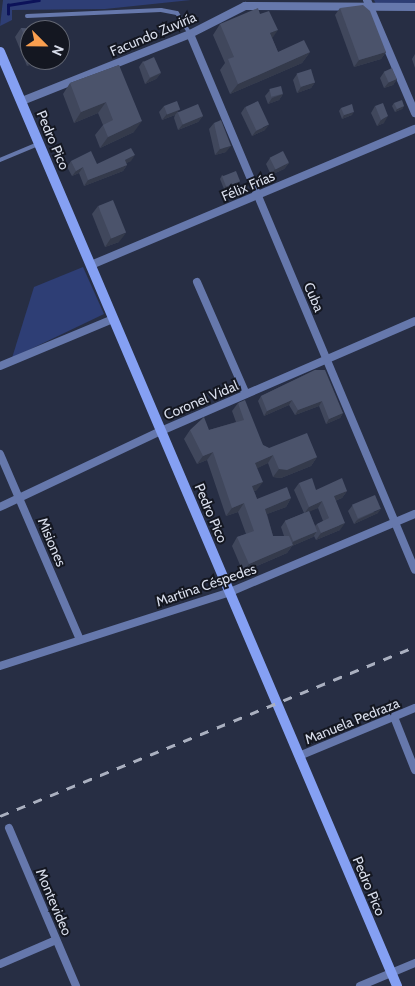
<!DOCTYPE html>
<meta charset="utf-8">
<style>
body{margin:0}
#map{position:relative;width:415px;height:986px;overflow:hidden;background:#272e44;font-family:Cabin,sans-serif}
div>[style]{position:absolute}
.green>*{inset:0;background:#2e3e75}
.stream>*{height:2.5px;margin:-1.25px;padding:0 1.25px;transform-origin:1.25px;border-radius:1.25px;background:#0c1259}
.lane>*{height:4px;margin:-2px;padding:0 2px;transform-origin:2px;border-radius:2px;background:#6678ac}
.street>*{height:8px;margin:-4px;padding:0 4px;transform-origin:4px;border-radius:4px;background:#6678ac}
.secondary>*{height:10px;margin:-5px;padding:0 5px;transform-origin:5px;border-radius:5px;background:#85a0f3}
.rail>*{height:2.5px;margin-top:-1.25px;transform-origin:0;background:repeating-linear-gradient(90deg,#aab0c0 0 9px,transparent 0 18px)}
.wall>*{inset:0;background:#40475c}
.shaded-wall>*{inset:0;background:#343a4b}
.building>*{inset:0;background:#4b536b;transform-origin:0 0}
span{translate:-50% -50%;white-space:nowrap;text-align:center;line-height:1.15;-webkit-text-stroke:4px #141721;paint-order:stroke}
.street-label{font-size:14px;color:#d8ddeb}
.north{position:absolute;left:20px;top:20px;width:50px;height:50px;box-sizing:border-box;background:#141721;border:1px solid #626672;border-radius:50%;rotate:113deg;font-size:14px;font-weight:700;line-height:20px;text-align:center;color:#d8ddeb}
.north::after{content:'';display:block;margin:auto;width:18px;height:22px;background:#fa9f4f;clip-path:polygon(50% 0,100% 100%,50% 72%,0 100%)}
</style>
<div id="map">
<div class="green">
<div style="clip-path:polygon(3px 0,191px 0,105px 9px,12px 10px,12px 20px,0 26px)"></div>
<div style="clip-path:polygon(374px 0,415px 0,415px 3px,376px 4px)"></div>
<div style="clip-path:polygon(83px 267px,104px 314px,12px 358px,34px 287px)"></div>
</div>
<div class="stream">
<div style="left:8px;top:14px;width:9px;rotate:-90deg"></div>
<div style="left:8px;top:5px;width:31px;rotate:-9deg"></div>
</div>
<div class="lane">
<div style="left:27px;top:16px;width:134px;rotate:-2.6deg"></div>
<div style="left:161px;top:10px;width:16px;rotate:11deg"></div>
<div style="left:177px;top:13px;width:25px;rotate:58deg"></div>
<div style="left:0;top:160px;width:41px;rotate:-22.8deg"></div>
</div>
<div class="street">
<div style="left:367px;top:0;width:123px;rotate:67deg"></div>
<div style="left:190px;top:34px;width:581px;rotate:67.23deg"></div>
<div style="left:22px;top:101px;width:181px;rotate:-21.7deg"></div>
<div style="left:190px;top:34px;width:62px;rotate:-27deg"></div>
<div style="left:245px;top:6px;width:170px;rotate:0.3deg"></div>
<div style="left:91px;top:265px;width:351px;rotate:-22.8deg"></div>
<div style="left:197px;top:282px;width:122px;rotate:66.4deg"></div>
<div style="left:0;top:366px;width:122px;rotate:-22.6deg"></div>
<div style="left:0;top:454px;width:202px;rotate:66.7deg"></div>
<div style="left:0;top:507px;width:178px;rotate:-25.3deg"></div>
<div style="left:161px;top:431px;width:277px;rotate:-23.4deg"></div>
<div style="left:0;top:666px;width:242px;rotate:-17.8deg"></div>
<div style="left:230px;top:592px;width:201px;rotate:-22.9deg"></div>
<div style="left:394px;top:717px;width:57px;rotate:68.4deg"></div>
<div style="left:299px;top:756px;width:126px;rotate:-22.5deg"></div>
<div style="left:9px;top:828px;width:172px;rotate:67deg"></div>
<div style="left:0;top:964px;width:61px;rotate:-23.2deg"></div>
<div style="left:360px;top:986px;width:60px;rotate:-22.7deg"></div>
</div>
<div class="secondary">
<div style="left:0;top:52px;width:1015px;rotate:66.97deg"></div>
</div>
<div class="rail">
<div style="left:0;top:816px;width:448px;rotate:-22.2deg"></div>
</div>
<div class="wall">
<div style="clip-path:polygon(340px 8px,386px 52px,381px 59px,354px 67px,335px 15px)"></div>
<div style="clip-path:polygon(260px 14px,272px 38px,278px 52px,310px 52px,302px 63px,230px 94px,220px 70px,225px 63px,213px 35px,220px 24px)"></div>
<div style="clip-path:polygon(21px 28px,30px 30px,30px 60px,45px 60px,27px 66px,15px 37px)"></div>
<div style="clip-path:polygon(415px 54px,415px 68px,412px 59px)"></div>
<div style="clip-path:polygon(143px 61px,161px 73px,156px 79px,145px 84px,139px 67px)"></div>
<div style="clip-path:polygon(119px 65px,134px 132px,100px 148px,95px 135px,103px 125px,98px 113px,74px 123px,63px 94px,70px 83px)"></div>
<div style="clip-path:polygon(384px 72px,397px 79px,393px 85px,384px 88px,380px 78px)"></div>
<div style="clip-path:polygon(297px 74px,315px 82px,311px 88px,297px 93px,293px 80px)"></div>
<div style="clip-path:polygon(270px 90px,283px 94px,279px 100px,268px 104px,265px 96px)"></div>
<div style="clip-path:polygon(394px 103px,404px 106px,402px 109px,395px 112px,392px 106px)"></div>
<div style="clip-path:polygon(164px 106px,178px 112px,203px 116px,198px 122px,178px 130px,174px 118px,175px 115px,162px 120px,159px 112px)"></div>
<div style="clip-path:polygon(375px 106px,384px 123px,377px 126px,371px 113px)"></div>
<div style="clip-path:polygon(245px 107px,265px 130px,252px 136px,241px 113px)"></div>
<div style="clip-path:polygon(341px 108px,352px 115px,342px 119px,339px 111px)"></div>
<div style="clip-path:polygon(214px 123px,226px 152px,215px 155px,209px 129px)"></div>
<div style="clip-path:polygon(270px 158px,289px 163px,284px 169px,271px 175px,266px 164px)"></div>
<div style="clip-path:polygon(71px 161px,97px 164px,131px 161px,126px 163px,127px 165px,123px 171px,84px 186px,79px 173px,72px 176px,67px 167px)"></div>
<div style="clip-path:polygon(222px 175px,238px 184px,224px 189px,220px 179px)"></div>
<div style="clip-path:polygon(98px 206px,119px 242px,105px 247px,92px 214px)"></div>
<div style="clip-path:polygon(315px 370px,343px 413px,340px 418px,326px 424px,319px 406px,295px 415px,289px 405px,264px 416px,258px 401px,261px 396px)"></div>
<div style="clip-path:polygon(evenodd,238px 403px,263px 445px,269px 448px,317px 457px,311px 466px,281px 478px,273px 477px,268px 463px,257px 468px,257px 490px,254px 491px,257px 499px,291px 498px,286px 507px,267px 514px,273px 536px,284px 536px,281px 527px,285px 521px,304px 513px,294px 490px,299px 483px,316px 490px,347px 491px,342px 498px,335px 501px,340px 530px,316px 540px,314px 536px,313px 537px,292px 546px,287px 553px,243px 572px,232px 546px,237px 537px,246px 534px,238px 512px,226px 516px,207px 460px,197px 464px,184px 439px,190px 430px,209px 430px,236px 422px,232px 411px,238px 403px,318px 508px,323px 521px,317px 524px,315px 526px,309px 511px,318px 508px)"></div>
<div style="clip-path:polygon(352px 506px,378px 513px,354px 524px,348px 511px)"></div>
</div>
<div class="shaded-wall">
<div style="clip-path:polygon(278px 30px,271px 40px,270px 33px)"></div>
<div style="clip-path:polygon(310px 52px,302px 63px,230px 94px,238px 84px)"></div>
<div style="clip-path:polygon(386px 52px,381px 59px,354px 67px,359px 60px)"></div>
<div style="clip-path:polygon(32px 60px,45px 60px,27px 66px)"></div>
<div style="clip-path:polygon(161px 73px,156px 79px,145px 84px,150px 78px)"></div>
<div style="clip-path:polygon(397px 79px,393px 85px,384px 88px,389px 82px)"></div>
<div style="clip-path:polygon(315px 82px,311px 88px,297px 93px,301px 87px)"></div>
<div style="clip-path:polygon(283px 94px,279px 100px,268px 104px,272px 98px)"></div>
<div style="clip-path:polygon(106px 102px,98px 113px,74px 123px,81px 112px)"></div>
<div style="clip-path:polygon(404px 106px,402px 109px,395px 112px,397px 109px)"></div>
<div style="clip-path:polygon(180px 109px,175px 115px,162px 120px,167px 114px)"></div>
<div style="clip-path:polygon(354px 112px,352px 115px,342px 119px,344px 115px)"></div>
<div style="clip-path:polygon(203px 116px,198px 122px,178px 130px,183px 124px)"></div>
<div style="clip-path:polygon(388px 116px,384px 123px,377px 126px,381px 120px)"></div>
<div style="clip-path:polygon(142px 121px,134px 132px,100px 148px,108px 137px)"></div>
<div style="clip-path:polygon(269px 125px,265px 130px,252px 136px,256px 131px)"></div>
<div style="clip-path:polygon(231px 146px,226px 152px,215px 155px,220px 149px)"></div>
<div style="clip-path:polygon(135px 155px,131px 161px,121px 166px,125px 160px)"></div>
<div style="clip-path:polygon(289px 163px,284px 169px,271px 175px,275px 169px)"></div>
<div style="clip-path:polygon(127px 165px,123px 171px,84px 186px,88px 180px)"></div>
<div style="clip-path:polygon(83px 167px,79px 173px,72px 176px,76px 171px)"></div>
<div style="clip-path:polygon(240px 181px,238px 184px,224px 189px,226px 186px)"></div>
<div style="clip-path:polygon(126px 233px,119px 242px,105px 247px,111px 238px)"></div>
<div style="clip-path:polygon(292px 400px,289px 405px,264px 416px,267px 411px)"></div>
<div style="clip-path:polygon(322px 401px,319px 406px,295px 415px,298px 410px)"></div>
<div style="clip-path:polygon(343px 413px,340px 418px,326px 424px,329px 419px)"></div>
<div style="clip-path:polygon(213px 452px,207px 460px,197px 464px,203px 456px)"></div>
<div style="clip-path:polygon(273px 455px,268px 463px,250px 472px,255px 463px)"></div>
<div style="clip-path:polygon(317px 457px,311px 466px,281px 478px,273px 477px,279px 469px)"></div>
<div style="clip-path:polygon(263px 482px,257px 490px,246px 494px,252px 486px)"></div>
<div style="clip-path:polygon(347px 491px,342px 498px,329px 503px,334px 496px)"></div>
<div style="clip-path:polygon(291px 498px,286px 507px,259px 517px,265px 509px)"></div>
<div style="clip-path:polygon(322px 501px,318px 508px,304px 514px,309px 507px)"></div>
<div style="clip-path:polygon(244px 503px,238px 512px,226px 516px,232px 508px)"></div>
<div style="clip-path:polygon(381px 509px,378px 513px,354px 524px,357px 520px)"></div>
<div style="clip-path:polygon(345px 523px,340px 530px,316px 540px,321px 533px)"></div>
<div style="clip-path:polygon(317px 531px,313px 537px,292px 546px,287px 553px,243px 572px,249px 564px,290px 546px,293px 542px)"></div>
</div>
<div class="building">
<div style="clip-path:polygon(363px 5px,370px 11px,386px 52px,359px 60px,340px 8px)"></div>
<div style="clip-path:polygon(258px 8px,260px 14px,269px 11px,278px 30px,270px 33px,278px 52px,304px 40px,310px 52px,238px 84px,228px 59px,234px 57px,220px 24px)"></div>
<div style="clip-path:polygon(21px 28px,46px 29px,46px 30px,30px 30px,30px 49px)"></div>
<div style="left:154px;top:57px;width:17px;height:12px;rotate:66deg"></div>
<div style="clip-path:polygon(119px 65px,142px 121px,108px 137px,103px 125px,113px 120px,106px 102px,81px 112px,70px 83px)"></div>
<div style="left:392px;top:68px;width:12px;height:9px;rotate:66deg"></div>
<div style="left:311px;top:69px;width:14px;height:15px;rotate:73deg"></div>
<div style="left:281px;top:86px;width:8px;height:12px;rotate:76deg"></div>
<div style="clip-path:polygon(402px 100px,404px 106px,397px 109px,394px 103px)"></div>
<div style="left:177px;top:101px;width:9px;height:14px;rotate:69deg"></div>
<div style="left:258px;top:101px;width:26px;height:14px;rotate:65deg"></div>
<div style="clip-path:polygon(383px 103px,388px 116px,381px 120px,375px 106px)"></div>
<div style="left:198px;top:104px;width:13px;height:22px;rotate:67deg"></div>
<div style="clip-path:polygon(352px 104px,354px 112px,344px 115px,341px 108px)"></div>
<div style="clip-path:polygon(221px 120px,231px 146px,220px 149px,214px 123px)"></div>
<div style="clip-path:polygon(131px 148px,135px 155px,125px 160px,127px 165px,88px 180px,83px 167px,76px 171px,71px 161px,91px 151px,97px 164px)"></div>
<div style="left:283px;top:151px;width:13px;height:15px;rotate:63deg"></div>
<div style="left:236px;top:171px;width:11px;height:15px;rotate:68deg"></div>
<div style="left:113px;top:200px;width:35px;height:16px;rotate:68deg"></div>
<div style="clip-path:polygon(315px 370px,325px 370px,343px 413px,329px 419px,322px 401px,298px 410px,292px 400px,267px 411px,261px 396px)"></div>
<div style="clip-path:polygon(245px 400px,263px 445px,269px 448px,307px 433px,317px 457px,287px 470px,279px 469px,273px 455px,255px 463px,263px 482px,252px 486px,257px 499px,287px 487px,291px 498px,265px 509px,273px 536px,289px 536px,293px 545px,249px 564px,237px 537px,254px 531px,244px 503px,232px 508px,213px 452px,203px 456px,190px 430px,204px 417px,209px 430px,244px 420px,238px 403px)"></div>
<div style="clip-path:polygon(312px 478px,316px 490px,342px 478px,347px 491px,334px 496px,345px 523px,321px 533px,317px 524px,329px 518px,322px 501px,309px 507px,299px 483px)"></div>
<div style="left:375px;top:495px;width:15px;height:25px;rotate:67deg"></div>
<div style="left:309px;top:511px;width:22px;height:26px;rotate:68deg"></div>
</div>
<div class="street-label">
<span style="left:153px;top:34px;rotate:-23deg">Facundo Zuviría</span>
<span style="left:53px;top:140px;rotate:67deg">Pedro Pico</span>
<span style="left:248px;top:186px;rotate:-23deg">Félix Frías</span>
<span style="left:314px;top:297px;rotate:67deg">Cuba</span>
<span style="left:201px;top:400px;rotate:-23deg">Coronel Vidal</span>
<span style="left:211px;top:513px;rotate:67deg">Pedro Pico</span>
<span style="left:52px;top:542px;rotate:67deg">Misiones</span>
<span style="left:206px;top:585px;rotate:-19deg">Martina Céspedes</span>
<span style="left:352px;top:721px;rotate:-22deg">Manuela Pedraza</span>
<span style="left:369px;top:886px;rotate:67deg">Pedro Pico</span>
<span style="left:54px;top:902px;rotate:67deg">Montevideo</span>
</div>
<div class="north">N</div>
</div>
